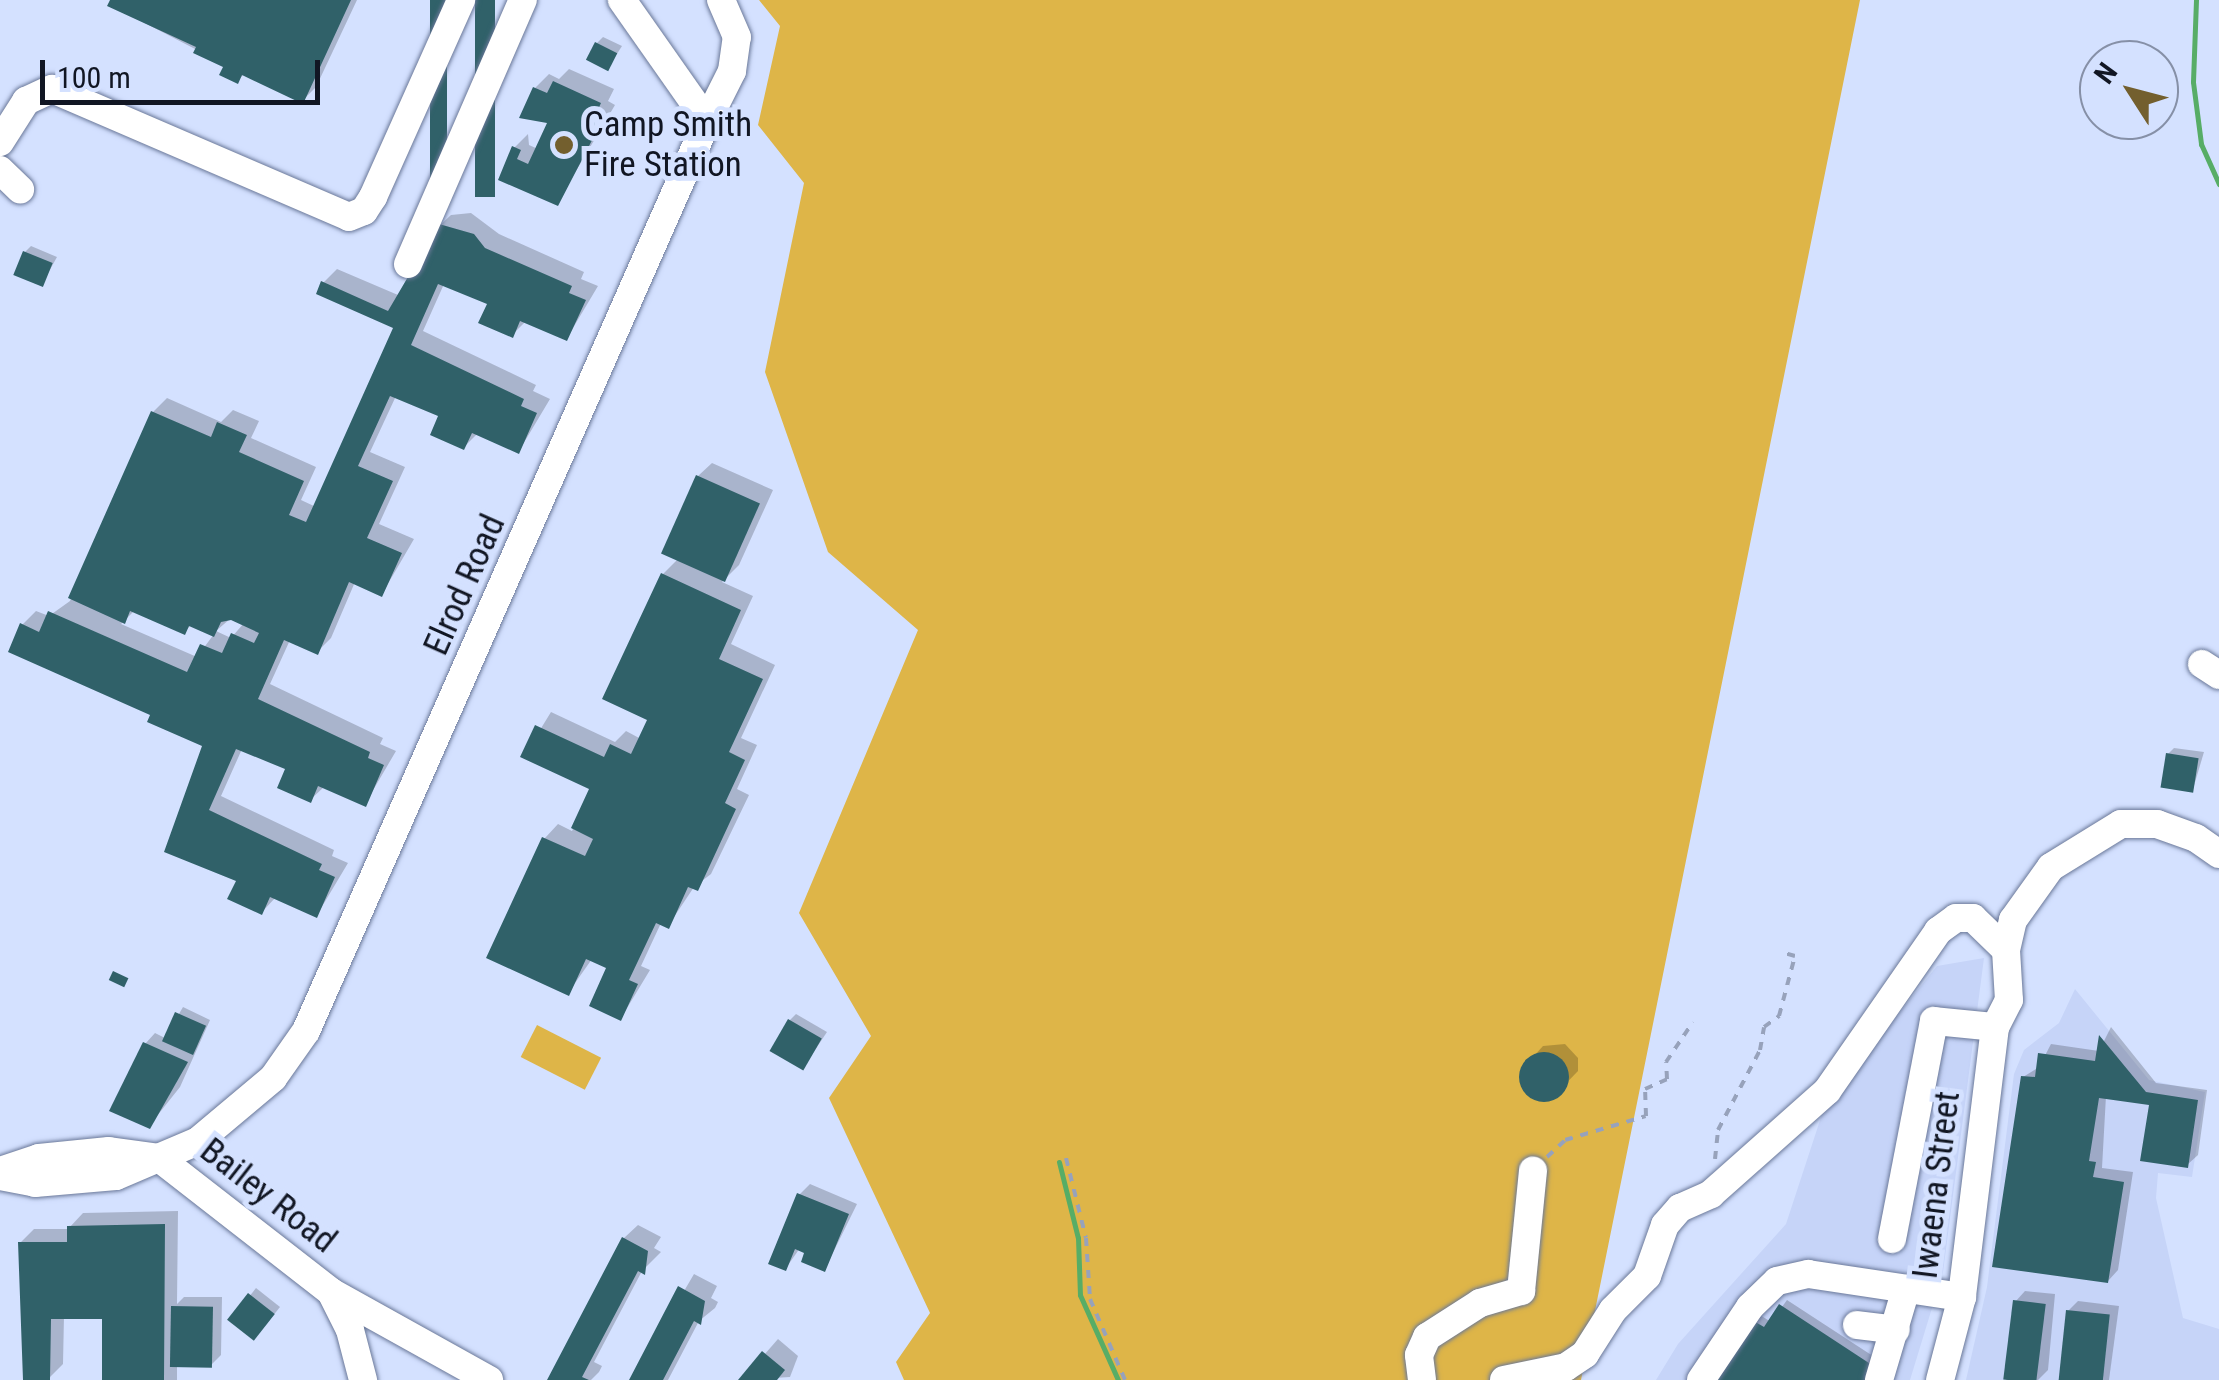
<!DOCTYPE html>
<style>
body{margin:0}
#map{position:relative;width:2219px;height:1380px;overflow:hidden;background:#d4e1ff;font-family:"Roboto Condensed",sans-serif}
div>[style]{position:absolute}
.built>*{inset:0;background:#c6d4f8}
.green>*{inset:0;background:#deb548;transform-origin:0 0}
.shadow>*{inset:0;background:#0003}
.stream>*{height:5px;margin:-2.5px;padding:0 2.5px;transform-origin:2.5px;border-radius:2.5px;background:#57ad66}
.building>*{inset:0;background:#306169;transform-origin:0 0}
.round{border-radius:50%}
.path>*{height:4px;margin-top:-2px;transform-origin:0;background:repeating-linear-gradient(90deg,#97a2bb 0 8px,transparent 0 16px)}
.roads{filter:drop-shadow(0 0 2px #6a7899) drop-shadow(0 0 2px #6a7899)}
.minor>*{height:28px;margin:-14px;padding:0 14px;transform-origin:14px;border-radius:14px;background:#fff}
.dots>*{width:28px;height:28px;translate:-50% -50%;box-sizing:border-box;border:5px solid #d4e1ff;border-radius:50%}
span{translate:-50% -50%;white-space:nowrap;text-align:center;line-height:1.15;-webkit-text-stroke:10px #d4e1ff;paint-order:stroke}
.poi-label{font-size:35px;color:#111623}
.left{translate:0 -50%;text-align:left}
.street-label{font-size:35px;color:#111623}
.north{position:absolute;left:2079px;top:40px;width:100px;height:100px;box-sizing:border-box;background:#d4e1ff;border:2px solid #8690a7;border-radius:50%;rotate:306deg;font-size:28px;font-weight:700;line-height:40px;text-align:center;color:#111623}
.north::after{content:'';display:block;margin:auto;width:35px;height:45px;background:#735f2e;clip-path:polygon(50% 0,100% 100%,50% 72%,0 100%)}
.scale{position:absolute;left:40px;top:60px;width:280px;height:45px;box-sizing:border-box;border:5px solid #111623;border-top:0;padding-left:12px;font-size:30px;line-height:35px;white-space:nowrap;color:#111623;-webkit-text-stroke:8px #d4e1ff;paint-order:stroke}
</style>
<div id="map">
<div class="built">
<div style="clip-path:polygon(1984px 958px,1943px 1272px,1910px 1380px,1656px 1380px,1678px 1344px,1786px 1224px,1825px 1105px,1937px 966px)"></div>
<div style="clip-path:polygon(2075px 989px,2149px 1080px,2205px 1092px,2192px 1177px,2158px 1173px,2156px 1198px,2183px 1318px,2219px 1329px,2219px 1380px,1966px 1380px,1987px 1287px,2014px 1074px,2024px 1050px,2059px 1023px)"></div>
</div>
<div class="green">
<div style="clip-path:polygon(759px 0,1860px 0,1581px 1380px,904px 1380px,896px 1362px,930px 1313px,829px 1098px,871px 1036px,799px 913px,918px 630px,828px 552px,765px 372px,804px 183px,758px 125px,780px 26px)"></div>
<div style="left:537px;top:1025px;width:72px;height:36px;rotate:27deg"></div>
</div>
<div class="shadow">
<div style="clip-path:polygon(113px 0,357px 0,316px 87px,302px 101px,244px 74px,237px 81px,226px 65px,110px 5px)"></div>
<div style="clip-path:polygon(603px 37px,622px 46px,608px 68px,597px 43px)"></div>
<div style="clip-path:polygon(569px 69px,614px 89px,608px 101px,615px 105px,557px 203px,501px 178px,514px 148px,528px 134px,529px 145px,538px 149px,550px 121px,535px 88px,549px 74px,559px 79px)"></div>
<div style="clip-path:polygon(evenodd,471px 213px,499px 234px,584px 272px,581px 279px,598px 286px,567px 338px,526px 321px,512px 335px,490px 302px,444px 284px,423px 331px,536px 385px,533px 391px,550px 399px,519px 451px,478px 433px,464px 447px,441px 415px,396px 396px,370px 452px,405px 467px,379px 524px,414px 539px,382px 594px,355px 582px,331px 638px,317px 652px,290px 640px,270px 684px,383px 738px,380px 744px,396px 751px,365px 804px,325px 786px,310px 800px,289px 768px,242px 749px,221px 796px,334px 850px,332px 856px,348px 863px,317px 915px,276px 897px,262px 912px,239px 879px,168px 850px,205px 745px,22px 625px,36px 611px,49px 616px,70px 601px,153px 412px,167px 398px,221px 422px,233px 410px,259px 421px,251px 438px,316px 467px,301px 500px,316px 507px,396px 327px,323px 283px,337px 269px,398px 295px,436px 229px,451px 215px,471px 213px,135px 610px,184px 632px,192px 624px,214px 634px,197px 657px,121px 624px,135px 610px,471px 213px,231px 618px,244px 623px,231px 638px,216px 631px,231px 618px)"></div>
<div style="clip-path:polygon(31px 246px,57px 257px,42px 284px,25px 252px)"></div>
<div style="clip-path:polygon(712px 463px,773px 490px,739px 565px,722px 582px,753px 596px,731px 644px,775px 665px,741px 738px,757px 745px,737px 789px,749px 795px,711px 874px,694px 887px,668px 926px,661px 923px,641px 966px,650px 970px,621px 1018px,609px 967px,592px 959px,568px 993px,545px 838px,558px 824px,572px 831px,592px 788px,524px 756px,551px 712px,615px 742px,626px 731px,641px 739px,651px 719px,663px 574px,679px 558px,698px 476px)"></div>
<div style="clip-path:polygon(2174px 748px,2204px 752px,2193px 789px,2168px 754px)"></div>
<div style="clip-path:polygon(183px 1007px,210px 1020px,180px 1087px,149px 1126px,145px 1044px,155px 1033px,165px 1038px)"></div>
<div style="clip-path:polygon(796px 1014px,827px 1032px,803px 1068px,790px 1020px)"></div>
<div style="clip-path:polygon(2111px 1027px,2156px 1083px,2207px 1090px,2198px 1155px,2187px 1165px,2152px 1103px,2106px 1096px,2102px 1168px,2133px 1172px,2118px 1270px,2108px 1281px,2023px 1077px,2039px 1067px,2051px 1044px,2099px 1051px)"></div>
<div style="clip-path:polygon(1565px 1044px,1578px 1058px,1578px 1071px,1552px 1098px,1538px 1099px,1526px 1090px,1522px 1069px,1543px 1046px)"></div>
<div style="clip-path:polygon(810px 1184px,857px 1204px,825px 1269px,800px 1248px,786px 1268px,800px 1194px)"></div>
<div style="clip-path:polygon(178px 1211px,177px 1304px,184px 1297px,222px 1297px,221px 1355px,211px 1365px,177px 1364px,177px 1380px,104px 1380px,105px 1316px,64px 1316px,63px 1364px,49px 1378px,20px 1243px,34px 1229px,68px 1229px,83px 1213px)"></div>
<div style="clip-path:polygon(638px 1225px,661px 1237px,654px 1248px,661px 1252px,642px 1271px,594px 1362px,602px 1366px,599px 1372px,591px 1380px,550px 1380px,624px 1238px)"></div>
<div style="clip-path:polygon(694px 1274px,717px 1286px,711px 1298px,718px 1302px,715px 1308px,699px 1321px,668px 1380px,632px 1380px)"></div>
<div style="clip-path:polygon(256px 1288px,280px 1307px,260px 1332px,231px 1320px)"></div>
<div style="clip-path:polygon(2025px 1291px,2055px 1294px,2048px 1370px,2038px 1380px,2006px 1380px,2015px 1302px)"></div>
<div style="clip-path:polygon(1787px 1300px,1879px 1360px,1866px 1380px,1716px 1380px,1760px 1315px,1771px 1322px)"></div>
<div style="clip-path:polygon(2078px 1301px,2119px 1306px,2109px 1380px,2060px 1380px,2068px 1311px)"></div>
<div style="clip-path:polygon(778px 1339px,798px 1356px,790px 1377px,742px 1380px)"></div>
</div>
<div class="stream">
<div style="left:2196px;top:0;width:82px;rotate:92.1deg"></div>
<div style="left:2193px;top:82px;width:63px;rotate:82.6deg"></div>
<div style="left:2201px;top:144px;width:44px;rotate:65.8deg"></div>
<div style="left:1059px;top:1162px;width:78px;rotate:76deg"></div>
<div style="left:1078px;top:1238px;width:57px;rotate:88deg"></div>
<div style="left:1080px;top:1295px;width:93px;rotate:65.9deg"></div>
</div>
<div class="building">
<div style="clip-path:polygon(110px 0,351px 0,303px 104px,242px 75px,238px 84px,219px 75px,223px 67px,193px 53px,196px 47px,107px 6px)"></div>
<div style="left:430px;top:0;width:17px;height:208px"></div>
<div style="left:475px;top:0;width:20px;height:197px"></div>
<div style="left:595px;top:42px;width:25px;height:20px;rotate:27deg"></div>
<div style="clip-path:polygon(553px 81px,601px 103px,595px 116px,603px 119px,558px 206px,498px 180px,512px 146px,521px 150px,517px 159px,528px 164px,547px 123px,519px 118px,533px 87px,547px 93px)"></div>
<div style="clip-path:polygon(439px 224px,474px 234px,485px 248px,572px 286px,569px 293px,586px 300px,567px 341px,520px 321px,513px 338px,478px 323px,487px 304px,438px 284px,411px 345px,524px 399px,521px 406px,537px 413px,519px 454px,472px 433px,464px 450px,430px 435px,438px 416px,390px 396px,358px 466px,393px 481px,367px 538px,402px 553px,382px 597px,349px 582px,318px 655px,284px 640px,258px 699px,370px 752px,368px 758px,384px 765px,366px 807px,318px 786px,311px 803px,277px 788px,285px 769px,236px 749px,209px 810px,322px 864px,319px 870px,335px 877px,317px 918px,270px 897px,262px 915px,227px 899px,236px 881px,164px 852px,202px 746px,147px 722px,150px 715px,8px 652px,20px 623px,39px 632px,48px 611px,187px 672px,200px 644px,222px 653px,231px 633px,254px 643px,259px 633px,231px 620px,221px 622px,214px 637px,189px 626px,185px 635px,130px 611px,125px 624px,68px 598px,151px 411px,211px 437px,217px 422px,247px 435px,239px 452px,304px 481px,289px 515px,306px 522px,393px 328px,316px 294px,321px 281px,388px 311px)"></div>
<div style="left:23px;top:251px;width:32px;height:26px;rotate:22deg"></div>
<div style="left:696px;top:475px;width:70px;height:86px;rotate:24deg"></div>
<div style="clip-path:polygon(661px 573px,741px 610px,719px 659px,763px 679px,729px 752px,745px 760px,725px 803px,736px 809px,698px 891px,688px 887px,669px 929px,656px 923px,629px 980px,638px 984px,621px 1021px,589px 1006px,606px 968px,586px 959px,569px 996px,486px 958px,542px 837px,585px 856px,593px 839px,571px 828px,589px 789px,520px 757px,535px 725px,604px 757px,610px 744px,631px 754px,647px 720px,602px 699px)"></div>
<div style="left:2166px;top:753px;width:33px;height:35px;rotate:9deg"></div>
<div style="left:113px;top:971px;width:17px;height:10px;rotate:25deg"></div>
<div style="left:175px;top:1012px;width:34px;height:32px;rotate:24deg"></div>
<div style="left:788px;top:1019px;width:39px;height:37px;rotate:30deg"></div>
<div style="clip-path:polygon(2099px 1035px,2146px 1092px,2198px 1100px,2188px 1168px,2140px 1161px,2149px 1105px,2099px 1098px,2089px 1161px,2096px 1162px,2093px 1177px,2124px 1182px,2108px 1283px,1992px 1267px,2021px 1076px,2035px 1077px,2038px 1053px,2095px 1061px)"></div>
<div style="clip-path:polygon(143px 1042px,188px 1062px,150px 1129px,109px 1111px)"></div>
<div class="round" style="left:1519px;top:1052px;width:50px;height:50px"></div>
<div style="clip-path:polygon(797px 1193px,849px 1214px,825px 1272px,801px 1262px,804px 1253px,795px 1249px,786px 1271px,768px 1264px)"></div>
<div style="clip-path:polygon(165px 1224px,164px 1380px,102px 1380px,102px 1319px,51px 1319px,50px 1380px,23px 1380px,18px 1242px,67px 1242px,67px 1226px)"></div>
<div style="clip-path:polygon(622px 1237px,648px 1251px,645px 1275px,638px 1271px,582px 1377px,589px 1380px,547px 1380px)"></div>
<div style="clip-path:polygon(678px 1286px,705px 1301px,701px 1325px,694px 1321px,663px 1380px,629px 1380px)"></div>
<div style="left:248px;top:1293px;width:34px;height:34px;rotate:38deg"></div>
<div style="left:2013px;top:1300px;width:33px;height:80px;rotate:7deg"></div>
<div style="clip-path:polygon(1779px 1304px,1875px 1367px,1867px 1380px,1713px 1380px,1752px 1320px,1764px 1327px)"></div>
<div style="left:171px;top:1306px;width:42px;height:61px;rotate:1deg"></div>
<div style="left:2066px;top:1310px;width:44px;height:71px;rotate:6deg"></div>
<div style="clip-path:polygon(762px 1351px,785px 1370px,777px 1380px,738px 1380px)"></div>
</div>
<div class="path">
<div style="left:1547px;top:1157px;width:25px;rotate:-43deg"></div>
<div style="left:1565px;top:1140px;width:84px;rotate:-16.5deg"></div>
<div style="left:1646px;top:1116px;width:27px;rotate:-92deg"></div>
<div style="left:1645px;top:1089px;width:24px;rotate:-24deg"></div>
<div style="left:1667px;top:1079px;width:17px;rotate:-93deg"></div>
<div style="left:1666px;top:1062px;width:48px;rotate:-56deg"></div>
<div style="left:1066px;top:1158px;width:82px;rotate:76deg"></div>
<div style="left:1086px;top:1238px;width:61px;rotate:86.2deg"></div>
<div style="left:1090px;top:1299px;width:88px;rotate:66.6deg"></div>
<div style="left:1715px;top:1159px;width:29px;rotate:-84deg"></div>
<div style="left:1718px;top:1130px;width:90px;rotate:-62.3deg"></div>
<div style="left:1760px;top:1050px;width:23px;rotate:-80deg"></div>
<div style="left:1764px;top:1027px;width:19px;rotate:-36deg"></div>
<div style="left:1779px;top:1016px;width:62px;rotate:-75.1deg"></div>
<div style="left:1795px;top:956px;width:15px;rotate:-164deg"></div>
</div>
<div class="roads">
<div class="minor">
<div style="left:707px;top:121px;width:56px;rotate:-63.4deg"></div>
<div style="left:732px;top:71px;width:34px;rotate:-82deg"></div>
<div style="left:737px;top:37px;width:40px;rotate:-113.4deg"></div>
<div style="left:0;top:142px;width:49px;rotate:-57.6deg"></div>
<div style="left:26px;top:101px;width:29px;rotate:-25deg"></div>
<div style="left:52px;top:89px;width:323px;rotate:23.3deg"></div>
<div style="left:349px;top:217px;width:16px;rotate:-22deg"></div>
<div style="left:364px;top:211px;width:17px;rotate:-57deg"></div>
<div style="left:373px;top:197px;width:216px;rotate:-65.9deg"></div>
<div style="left:0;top:170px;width:28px;rotate:44deg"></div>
<div style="left:408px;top:264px;width:288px;rotate:-66.5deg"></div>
<div style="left:2202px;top:664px;width:20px;rotate:33deg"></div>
<div style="left:2006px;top:950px;width:31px;rotate:-77deg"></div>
<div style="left:2013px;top:920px;width:65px;rotate:-54.4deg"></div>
<div style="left:2051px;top:867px;width:82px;rotate:-31.6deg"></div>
<div style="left:2121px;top:824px;width:36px"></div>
<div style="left:2157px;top:824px;width:41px;rotate:19.7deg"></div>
<div style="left:2196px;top:838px;width:28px;rotate:35deg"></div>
<div style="left:0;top:1171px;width:41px;rotate:-18.4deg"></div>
<div style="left:39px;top:1158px;width:70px;rotate:-5.7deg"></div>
<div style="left:109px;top:1151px;width:50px;rotate:8deg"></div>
<div style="left:159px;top:1158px;width:218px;rotate:37.9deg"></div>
<div style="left:331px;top:1292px;width:181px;rotate:29.1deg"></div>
<div style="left:0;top:1176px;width:36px;rotate:11deg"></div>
<div style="left:35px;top:1183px;width:81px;rotate:-4.9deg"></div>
<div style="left:116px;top:1176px;width:89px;rotate:-23.1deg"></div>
<div style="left:198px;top:1141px;width:98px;rotate:-40deg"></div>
<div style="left:273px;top:1078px;width:57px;rotate:-54.9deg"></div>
<div style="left:306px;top:1031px;width:994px;rotate:-66.22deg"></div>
<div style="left:707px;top:121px;width:148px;rotate:-125.1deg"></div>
<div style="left:1892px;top:1239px;width:222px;rotate:-79.1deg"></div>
<div style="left:1934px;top:1021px;width:61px;rotate:5.6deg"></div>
<div style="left:331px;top:1292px;width:42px;rotate:63.4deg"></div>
<div style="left:350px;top:1330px;width:52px;rotate:75.4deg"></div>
<div style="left:1857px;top:1325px;width:39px;rotate:7deg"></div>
<div style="left:1422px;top:1380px;width:25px;rotate:-97deg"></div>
<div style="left:1419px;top:1355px;width:20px;rotate:-66deg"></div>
<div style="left:1427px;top:1337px;width:63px;rotate:-32.7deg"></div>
<div style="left:1480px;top:1303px;width:43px;rotate:-16.3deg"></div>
<div style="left:1521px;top:1291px;width:121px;rotate:-84.3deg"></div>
<div style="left:1504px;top:1380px;width:63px;rotate:-11.8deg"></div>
<div style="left:1566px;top:1367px;width:23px;rotate:-34deg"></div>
<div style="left:1585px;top:1354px;width:52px;rotate:-57.5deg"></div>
<div style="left:1613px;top:1310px;width:48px;rotate:-45deg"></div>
<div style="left:1647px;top:1276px;width:54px;rotate:-70.6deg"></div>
<div style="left:1665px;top:1225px;width:23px;rotate:-49deg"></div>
<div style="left:1680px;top:1208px;width:34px;rotate:-24deg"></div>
<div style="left:1711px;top:1194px;width:155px;rotate:-41.6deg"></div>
<div style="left:1827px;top:1091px;width:195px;rotate:-55.2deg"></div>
<div style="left:1938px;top:931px;width:22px;rotate:-36deg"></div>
<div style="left:1956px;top:918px;width:17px"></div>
<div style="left:1973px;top:918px;width:46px;rotate:44.1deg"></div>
<div style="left:2006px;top:950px;width:50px;rotate:86.6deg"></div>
<div style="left:2009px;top:1000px;width:30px;rotate:117deg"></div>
<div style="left:1995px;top:1027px;width:272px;rotate:97deg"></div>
<div style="left:1962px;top:1297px;width:86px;rotate:104.8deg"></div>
<div style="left:1701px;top:1380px;width:88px;rotate:-56.1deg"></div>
<div style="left:1750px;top:1307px;width:37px;rotate:-44deg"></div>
<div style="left:1777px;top:1281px;width:32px;rotate:-13deg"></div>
<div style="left:1808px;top:1274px;width:156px;rotate:8.5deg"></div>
<div style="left:1879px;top:1380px;width:95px;rotate:-73.5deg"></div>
</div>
</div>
<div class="dots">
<div style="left:564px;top:145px;background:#735f2e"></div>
</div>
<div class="poi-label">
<span class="left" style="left:584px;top:145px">Camp Smith<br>Fire Station</span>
</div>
<div class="street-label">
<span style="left:465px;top:585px;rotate:-66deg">Elrod Road</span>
<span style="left:1937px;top:1185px;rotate:-83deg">Iwaena Street</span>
<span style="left:268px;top:1196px;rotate:38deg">Bailey Road</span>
</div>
<div class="north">N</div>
<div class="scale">100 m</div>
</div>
